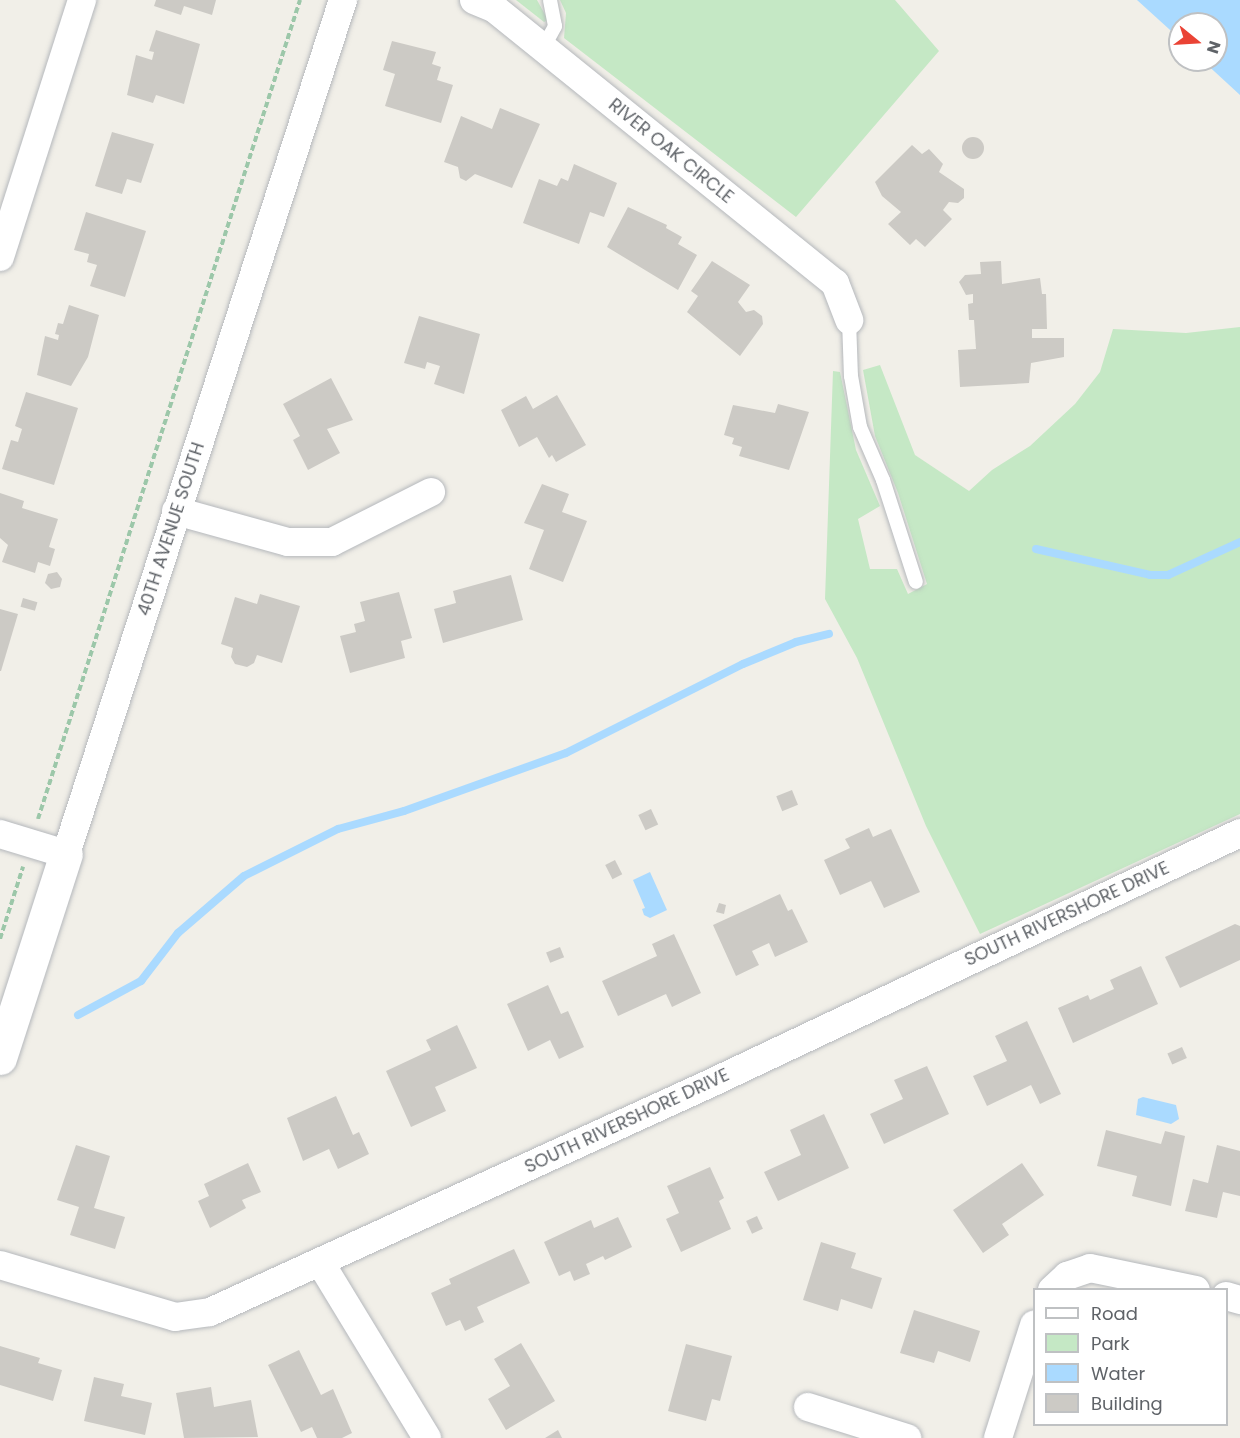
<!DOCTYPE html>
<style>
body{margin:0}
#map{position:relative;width:1240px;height:1438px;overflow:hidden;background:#f1efe8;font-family:Poppins,sans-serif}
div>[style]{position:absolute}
.green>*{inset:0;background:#c5e8c5}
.water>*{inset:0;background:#aadaff}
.stream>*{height:8px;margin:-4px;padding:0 4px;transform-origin:4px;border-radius:4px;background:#aadaff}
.building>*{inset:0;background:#cccac5;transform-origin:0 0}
.round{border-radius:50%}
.path>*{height:4px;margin-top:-2px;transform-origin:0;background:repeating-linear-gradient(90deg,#9cc7a9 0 6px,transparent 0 9px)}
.roads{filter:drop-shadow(0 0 2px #b5b8bc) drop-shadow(0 0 2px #b5b8bc)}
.service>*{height:14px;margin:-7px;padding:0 7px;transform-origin:7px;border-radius:7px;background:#fff}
.minor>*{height:28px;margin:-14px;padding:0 14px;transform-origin:14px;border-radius:14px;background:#fff}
.tertiary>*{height:33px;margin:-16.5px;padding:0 16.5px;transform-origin:16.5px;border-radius:16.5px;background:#fff}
span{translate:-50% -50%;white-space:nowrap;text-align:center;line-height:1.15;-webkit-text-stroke:4.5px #fff;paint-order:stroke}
.street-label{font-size:18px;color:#5f6368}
.legend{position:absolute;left:1033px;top:1288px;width:195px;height:138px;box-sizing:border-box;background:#fff;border:2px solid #bfc1c3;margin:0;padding:8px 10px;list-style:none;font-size:18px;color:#5f6368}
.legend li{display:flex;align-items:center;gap:12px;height:30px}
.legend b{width:30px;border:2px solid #bfc1c3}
.north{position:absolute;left:1168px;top:12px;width:60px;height:60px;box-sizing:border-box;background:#fff;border:2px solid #bfc1c3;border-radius:50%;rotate:108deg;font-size:16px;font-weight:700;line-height:24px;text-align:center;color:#5f6368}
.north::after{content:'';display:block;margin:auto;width:21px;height:27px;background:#ea4335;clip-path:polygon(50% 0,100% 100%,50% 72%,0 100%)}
</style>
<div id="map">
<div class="green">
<div style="clip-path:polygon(516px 0,537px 0,548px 20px,544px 22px)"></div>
<div style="clip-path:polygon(560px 0,895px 0,939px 51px,796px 217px,564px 38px,566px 13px)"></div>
<div style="clip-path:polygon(1240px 327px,1240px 814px,980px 934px,926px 826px,857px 658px,825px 599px,833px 371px,840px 372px,856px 450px,880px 506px,858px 519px,870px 569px,897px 569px,908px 594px,927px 584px,898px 493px,875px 436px,863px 370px,880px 365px,915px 455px,969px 491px,992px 470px,1030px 446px,1075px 404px,1100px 372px,1113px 329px,1186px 333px)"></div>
</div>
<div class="water">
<div style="clip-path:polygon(1137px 0,1240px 0,1240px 95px,1202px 60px,1216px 60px,1216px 24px,1180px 24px,1180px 39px)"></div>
<div style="clip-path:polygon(650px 872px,667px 910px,650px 918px,644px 915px,642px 909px,645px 908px,633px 880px)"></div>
<div style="clip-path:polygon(1143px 1097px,1176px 1105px,1179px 1119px,1171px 1124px,1136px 1115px,1138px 1099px)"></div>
</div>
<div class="stream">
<div style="left:1036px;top:549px;width:117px;rotate:12.8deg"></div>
<div style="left:1150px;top:575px;width:18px"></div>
<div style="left:1168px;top:575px;width:79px;rotate:-24.6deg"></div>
<div style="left:78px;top:1015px;width:72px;rotate:-28.4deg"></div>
<div style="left:141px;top:981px;width:61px;rotate:-52.4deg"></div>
<div style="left:178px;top:933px;width:87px;rotate:-40.8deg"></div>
<div style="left:244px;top:876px;width:105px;rotate:-26.6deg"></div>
<div style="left:338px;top:829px;width:68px;rotate:-15.3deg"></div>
<div style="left:404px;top:811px;width:172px;rotate:-19.7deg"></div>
<div style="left:566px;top:753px;width:198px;rotate:-26.7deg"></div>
<div style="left:743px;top:664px;width:57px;rotate:-22.5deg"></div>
<div style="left:796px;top:642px;width:34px;rotate:-14deg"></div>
</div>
<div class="building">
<div style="clip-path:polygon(156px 0,216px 0,212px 15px,184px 6px,181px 15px,154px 6px)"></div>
<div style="clip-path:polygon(156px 30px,200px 44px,184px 104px,156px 95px,153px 103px,127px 95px,136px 55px,152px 60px,154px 52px,149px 51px)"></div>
<div style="clip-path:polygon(392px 41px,436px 52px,432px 64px,441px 67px,437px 80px,453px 85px,441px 123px,385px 106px,395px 74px,383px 70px)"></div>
<div style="clip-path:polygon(500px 108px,540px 124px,512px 188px,475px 174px,466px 181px,460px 178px,458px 167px,444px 162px,461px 116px,492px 129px)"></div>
<div style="clip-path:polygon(112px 132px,154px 144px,141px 183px,127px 179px,122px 194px,95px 186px)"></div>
<div class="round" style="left:962px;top:137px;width:22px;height:22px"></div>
<div style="clip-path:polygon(912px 145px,922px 154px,929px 149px,943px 164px,939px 172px,964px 189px,964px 198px,958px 203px,949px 202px,943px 210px,952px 219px,925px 247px,916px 239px,910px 245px,888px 224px,901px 212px,882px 196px,875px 182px)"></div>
<div style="clip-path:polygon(574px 164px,617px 183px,604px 217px,590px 212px,579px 244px,523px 223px,539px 179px,557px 186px,561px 178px,568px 181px)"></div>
<div style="clip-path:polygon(628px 207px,667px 225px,666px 228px,682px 237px,678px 244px,697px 255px,678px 290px,607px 247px)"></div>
<div style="clip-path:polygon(86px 212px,146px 231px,125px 297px,90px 286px,97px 265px,87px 262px,89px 254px,74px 250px)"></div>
<div style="clip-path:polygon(712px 261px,750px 285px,738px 302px,746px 312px,754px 310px,762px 316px,763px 324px,740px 356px,687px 312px,698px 296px,691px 291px)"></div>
<div style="clip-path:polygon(1001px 261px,1002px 284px,1040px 278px,1042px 294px,1046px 294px,1047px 329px,1032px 329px,1032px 338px,1064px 338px,1064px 357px,1031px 363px,1029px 383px,960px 387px,958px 350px,976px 349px,974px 320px,969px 320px,968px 304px,973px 303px,973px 294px,966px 295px,959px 282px,965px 275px,981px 274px,980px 262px)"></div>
<div style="clip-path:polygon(69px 305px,99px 315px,88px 357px,71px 386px,37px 375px,45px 336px,58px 340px,59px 335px,55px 334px,58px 323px,63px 324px)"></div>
<div style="clip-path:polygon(419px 316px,480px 334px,464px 394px,434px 384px,440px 366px,427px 362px,425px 369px,404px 363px)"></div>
<div style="clip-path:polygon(331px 378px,353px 420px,327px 429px,340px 453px,308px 470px,293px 440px,300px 436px,283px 404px)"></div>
<div style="clip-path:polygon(26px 392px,78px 408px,54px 485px,2px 469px,11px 440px,18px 442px,22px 429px,15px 426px)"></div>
<div style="clip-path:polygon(557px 395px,586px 445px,556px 462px,552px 455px,549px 458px,537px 437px,519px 447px,501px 410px,526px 396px,533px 409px)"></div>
<div style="clip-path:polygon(778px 404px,809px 412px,789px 470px,739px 456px,742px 447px,732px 444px,734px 438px,724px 435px,733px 405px,775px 413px)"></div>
<div style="clip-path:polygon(542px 484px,569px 494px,562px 512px,587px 521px,563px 582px,529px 569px,544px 530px,524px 523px)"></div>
<div style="clip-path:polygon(0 493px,24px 501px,22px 508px,58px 519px,49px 547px,55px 549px,50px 566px,38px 562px,35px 573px,2px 562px,8px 545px,0 538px)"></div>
<div style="clip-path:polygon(57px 572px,62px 579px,60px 587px,51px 589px,45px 583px,48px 574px)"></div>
<div style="clip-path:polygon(511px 575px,523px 620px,443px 643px,434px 609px,456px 603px,453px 591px)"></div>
<div style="clip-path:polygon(399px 592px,412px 638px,401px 641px,405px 658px,350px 673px,340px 636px,356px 632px,354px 624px,365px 621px,360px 602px)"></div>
<div style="clip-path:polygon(260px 594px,300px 606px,282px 663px,257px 655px,254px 663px,247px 667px,235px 664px,231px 657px,233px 648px,221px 644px,235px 597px,257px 604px)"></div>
<div style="left:23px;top:598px;width:15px;height:9px;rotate:16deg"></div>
<div style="clip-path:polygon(0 609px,18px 614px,1px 671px,0 671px)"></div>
<div style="left:792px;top:790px;width:16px;height:17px;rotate:68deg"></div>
<div style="left:651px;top:809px;width:17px;height:14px;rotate:65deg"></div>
<div style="clip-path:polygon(869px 828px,873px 837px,891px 829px,920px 892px,884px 908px,871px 881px,840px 895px,824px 860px,850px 848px,845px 839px)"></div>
<div style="left:615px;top:860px;width:16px;height:11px;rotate:63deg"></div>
<div style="clip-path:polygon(780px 894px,788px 911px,792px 909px,808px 942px,775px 957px,769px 943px,752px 951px,759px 965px,736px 976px,713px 925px)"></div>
<div style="clip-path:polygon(719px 903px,726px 905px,724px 914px,716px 912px)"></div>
<div style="clip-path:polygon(1235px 924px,1240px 926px,1240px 960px,1180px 988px,1165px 957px)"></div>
<div style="clip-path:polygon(674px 934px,701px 993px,672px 1007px,666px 994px,618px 1016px,602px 981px,657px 956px,652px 944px)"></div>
<div style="left:560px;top:947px;width:11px;height:15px;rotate:68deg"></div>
<div style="clip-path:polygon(1141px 966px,1158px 1004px,1073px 1043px,1058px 1008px,1088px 995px,1090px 1000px,1114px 989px,1110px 980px)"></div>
<div style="clip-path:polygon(548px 985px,561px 1014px,568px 1011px,584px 1047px,559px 1059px,550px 1040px,528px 1051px,507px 1004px)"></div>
<div style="clip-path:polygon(1027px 1021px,1061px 1094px,1040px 1104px,1031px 1085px,987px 1106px,973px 1076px,1007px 1061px,995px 1036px)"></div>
<div style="clip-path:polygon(457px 1025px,477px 1068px,435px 1087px,446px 1111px,411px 1127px,386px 1071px,431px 1050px,426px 1040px)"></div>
<div style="left:1182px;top:1047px;width:12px;height:16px;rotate:66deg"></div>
<div style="clip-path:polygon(927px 1066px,949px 1114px,884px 1144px,870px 1114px,903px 1099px,894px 1080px)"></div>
<div style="clip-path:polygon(336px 1096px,353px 1135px,359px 1132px,369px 1154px,338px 1169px,329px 1149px,303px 1161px,287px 1118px)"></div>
<div style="clip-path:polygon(824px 1114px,849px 1168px,778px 1201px,764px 1172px,801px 1155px,790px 1130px)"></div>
<div style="clip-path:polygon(1106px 1130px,1161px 1144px,1165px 1131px,1185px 1136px,1171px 1206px,1132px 1196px,1137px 1176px,1097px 1166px)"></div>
<div style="clip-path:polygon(76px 1145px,110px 1156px,94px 1208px,125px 1217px,115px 1249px,70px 1235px,79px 1207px,57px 1200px)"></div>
<div style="clip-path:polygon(1217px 1145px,1240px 1151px,1240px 1196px,1223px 1192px,1217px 1218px,1185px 1211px,1193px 1179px,1208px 1183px)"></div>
<div style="clip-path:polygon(248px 1163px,261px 1192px,242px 1200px,246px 1208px,210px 1228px,198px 1201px,209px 1196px,204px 1184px)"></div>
<div style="clip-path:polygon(1022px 1163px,1044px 1195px,1002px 1224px,1009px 1235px,983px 1253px,953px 1210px)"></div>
<div style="clip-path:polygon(710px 1167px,724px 1198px,719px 1201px,731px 1229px,681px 1252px,666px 1219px,679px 1213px,667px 1186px)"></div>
<div style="left:757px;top:1216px;width:14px;height:12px;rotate:65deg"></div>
<div style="clip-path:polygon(618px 1217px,632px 1247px,605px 1260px,603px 1256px,586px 1264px,590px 1274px,574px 1281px,570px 1271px,559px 1276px,544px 1242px,591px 1220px,594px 1228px)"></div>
<div style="clip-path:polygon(821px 1242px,856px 1253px,851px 1268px,882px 1278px,872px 1309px,841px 1299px,838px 1311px,803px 1300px)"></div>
<div style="clip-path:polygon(514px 1249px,530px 1283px,477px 1307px,484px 1322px,465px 1331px,460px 1320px,446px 1326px,431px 1293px,451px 1284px,449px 1279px)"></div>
<div style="clip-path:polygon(914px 1310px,980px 1331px,970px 1362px,938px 1351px,934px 1363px,900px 1353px)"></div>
<div style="clip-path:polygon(521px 1343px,555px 1401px,506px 1430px,488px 1399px,510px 1386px,494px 1359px)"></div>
<div style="clip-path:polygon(686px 1344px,732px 1356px,720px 1401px,712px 1399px,706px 1421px,668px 1411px)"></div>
<div style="clip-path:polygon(0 1346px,40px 1358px,38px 1363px,62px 1370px,53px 1401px,0 1385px)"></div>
<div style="clip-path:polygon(299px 1350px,321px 1395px,333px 1389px,352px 1433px,342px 1438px,317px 1438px,312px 1427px,301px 1432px,268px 1365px)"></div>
<div style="clip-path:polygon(94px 1377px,124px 1384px,121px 1396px,152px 1403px,145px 1435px,84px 1421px)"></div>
<div style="clip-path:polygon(211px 1387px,214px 1407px,251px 1400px,258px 1437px,184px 1438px,176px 1393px)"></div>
<div style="clip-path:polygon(558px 1430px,562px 1438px,545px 1438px)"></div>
</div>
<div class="path">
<div style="left:38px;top:819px;width:860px;rotate:-72.26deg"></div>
<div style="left:0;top:939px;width:76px;rotate:-72.3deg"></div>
</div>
<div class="roads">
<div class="service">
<div style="left:543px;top:48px;width:25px;rotate:-61deg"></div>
<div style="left:555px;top:26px;width:26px;rotate:-101deg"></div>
<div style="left:849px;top:320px;width:56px;rotate:88deg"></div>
<div style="left:851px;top:376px;width:52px;rotate:80deg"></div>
<div style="left:860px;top:427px;width:58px;rotate:66.5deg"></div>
<div style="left:883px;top:480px;width:107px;rotate:72.1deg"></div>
</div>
<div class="minor">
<div style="left:474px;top:0;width:23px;rotate:23deg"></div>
<div style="left:495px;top:9px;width:437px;rotate:38.9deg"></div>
<div style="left:835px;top:283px;width:40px;rotate:69deg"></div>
<div style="left:0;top:257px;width:270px;rotate:-72.3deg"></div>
<div style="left:176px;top:511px;width:116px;rotate:15.5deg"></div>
<div style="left:288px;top:542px;width:44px"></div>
<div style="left:332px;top:542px;width:111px;rotate:-26.8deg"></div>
<div style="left:0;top:834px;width:69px;rotate:16.9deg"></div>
<div style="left:66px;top:854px;width:898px;rotate:-72.03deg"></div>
<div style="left:320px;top:1262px;width:206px;rotate:58.7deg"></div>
<div style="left:0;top:1265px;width:183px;rotate:16.5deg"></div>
<div style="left:175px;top:1317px;width:35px;rotate:-8deg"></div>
<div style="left:210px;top:1312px;width:551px;rotate:-24.56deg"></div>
<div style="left:711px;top:1083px;width:585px;rotate:-25.29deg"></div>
<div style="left:1052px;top:1290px;width:21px;rotate:-43deg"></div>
<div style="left:1067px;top:1276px;width:24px;rotate:-19deg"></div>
<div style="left:1090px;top:1268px;width:108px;rotate:11.7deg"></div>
<div style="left:1226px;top:1296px;width:15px;rotate:16deg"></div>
<div style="left:808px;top:1407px;width:104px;rotate:17.4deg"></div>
<div style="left:998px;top:1438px;width:119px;rotate:-72.3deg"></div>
</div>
<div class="tertiary">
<div style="left:0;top:1058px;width:214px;rotate:-72.1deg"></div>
</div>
</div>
<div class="street-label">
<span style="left:671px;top:151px;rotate:39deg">RIVER OAK CIRCLE</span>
<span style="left:171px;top:529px;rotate:-72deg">40TH AVENUE SOUTH</span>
<span style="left:1067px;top:914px;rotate:-25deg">SOUTH RIVERSHORE DRIVE</span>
<span style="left:627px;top:1121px;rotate:-25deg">SOUTH RIVERSHORE DRIVE</span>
</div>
<ul class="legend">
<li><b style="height:8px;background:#fff"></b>Road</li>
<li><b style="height:16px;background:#c5e8c5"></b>Park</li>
<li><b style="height:16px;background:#aadaff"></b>Water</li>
<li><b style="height:16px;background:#cccac5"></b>Building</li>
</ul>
<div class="north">N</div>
</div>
